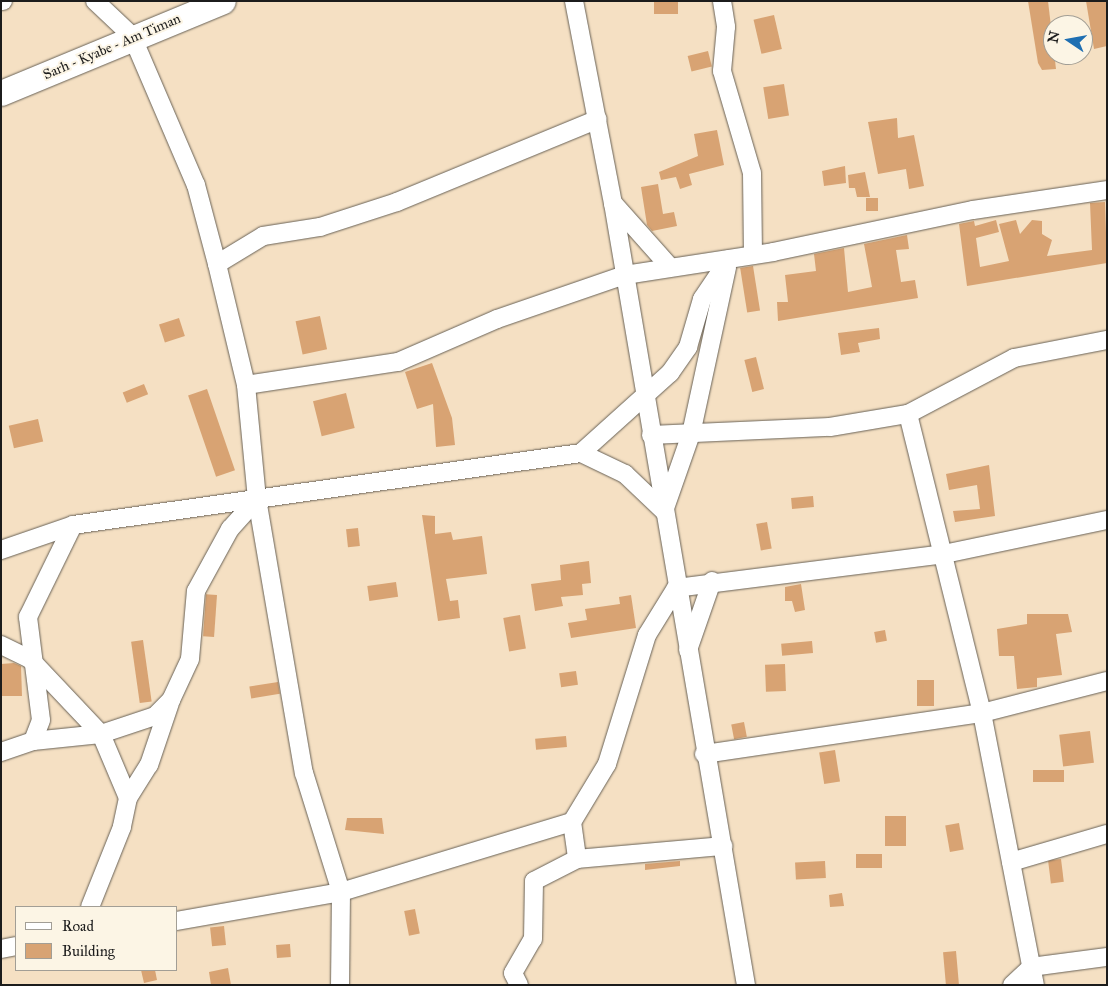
<!DOCTYPE html>
<style>
body{margin:0}
#map{position:relative;width:1108px;height:986px;overflow:hidden;background:#f5e0c3;font-family:"IM FELL Great Primer",serif}
div>[style]{position:absolute}
.building>*{inset:0;background:#d8a373;transform-origin:0 0}
.roads{filter:drop-shadow(0 0 1px #686156) drop-shadow(0 0 1px #686156)}
.minor>*{height:18px;margin:-9px;padding:0 9px;transform-origin:9px;border-radius:9px;background:#fff}
.highway>*{height:25px;margin:-12.5px;padding:0 12.5px;transform-origin:12.5px;border-radius:12.5px;background:#fff}
span{translate:-50% -50%;white-space:nowrap;text-align:center;line-height:1.15;-webkit-text-stroke:4px #fcf5e5;paint-order:stroke}
.street-label{font-size:14px;color:#1c1c1c}
.frame{position:absolute;inset:0;border:2px solid #1c1c1c;pointer-events:none}
.legend{position:absolute;left:15px;top:906px;width:162px;height:65px;box-sizing:border-box;background:#fcf5e5;border:1px solid #a29e95;margin:0;padding:6px 9px;list-style:none;font-size:15px;color:#1c1c1c}
.legend li{display:flex;align-items:center;gap:10px;height:25px}
.legend b{width:25px;border:1px solid #a29e95}
.north{position:absolute;left:1043px;top:15px;width:50px;height:50px;box-sizing:border-box;background:#fcf5e5;border:1px solid #a29e95;border-radius:50%;rotate:282deg;font-size:14px;font-weight:700;line-height:20px;text-align:center;color:#1c1c1c}
.north::after{content:'';display:block;margin:auto;width:18px;height:22px;background:#1f6fb2;clip-path:polygon(50% 0,100% 100%,50% 72%,0 100%)}
</style>
<div id="map">
<div class="building">
<div style="left:654px;top:1px;width:24px;height:13px"></div>
<div style="clip-path:polygon(1028px 1px,1048px 1px,1056px 69px,1042px 70px,1038px 63px)"></div>
<div style="clip-path:polygon(1086px 1px,1107px 1px,1107px 46px,1094px 49px)"></div>
<div style="left:774px;top:15px;width:35px;height:21px;rotate:77deg"></div>
<div style="left:708px;top:51px;width:16px;height:21px;rotate:76deg"></div>
<div style="left:784px;top:84px;width:32px;height:21px;rotate:81deg"></div>
<div style="clip-path:polygon(897px 118px,898px 138px,914px 135px,924px 186px,909px 189px,906px 169px,878px 174px,868px 122px)"></div>
<div style="clip-path:polygon(717px 130px,724px 165px,689px 174px,692px 185px,680px 189px,676px 177px,661px 180px,659px 172px,698px 156px,694px 134px)"></div>
<div style="clip-path:polygon(845px 166px,846px 183px,824px 186px,822px 171px)"></div>
<div style="clip-path:polygon(865px 172px,870px 197px,857px 197px,855px 188px,849px 188px,848px 175px)"></div>
<div style="clip-path:polygon(658px 184px,663px 214px,674px 212px,677px 226px,652px 231px,647px 225px,641px 187px)"></div>
<div style="left:866px;top:198px;width:12px;height:13px"></div>
<div style="clip-path:polygon(1105px 202px,1107px 263px,967px 286px,959px 224px,974px 221px,975px 226px,996px 220px,999px 232px,976px 238px,980px 267px,1009px 261px,999px 224px,1016px 220px,1020px 234px,1032px 220px,1042px 221px,1042px 234px,1052px 240px,1047px 256px,1092px 250px,1090px 203px)"></div>
<div style="clip-path:polygon(907px 235px,909px 249px,896px 250px,901px 282px,915px 280px,918px 298px,778px 321px,777px 302px,788px 302px,785px 275px,816px 271px,814px 254px,844px 248px,848px 292px,872px 287px,864px 244px)"></div>
<div style="left:753px;top:266px;width:45px;height:13px;rotate:81deg"></div>
<div style="left:320px;top:316px;width:34px;height:25px;rotate:78deg"></div>
<div style="left:179px;top:318px;width:19px;height:21px;rotate:72deg"></div>
<div style="clip-path:polygon(879px 328px,880px 339px,858px 343px,860px 352px,841px 355px,838px 333px)"></div>
<div style="left:756px;top:357px;width:33px;height:12px;rotate:76deg"></div>
<div style="clip-path:polygon(432px 363px,452px 418px,455px 445px,436px 447px,433px 404px,417px 409px,405px 372px)"></div>
<div style="left:144px;top:384px;width:11px;height:23px;rotate:68deg"></div>
<div style="left:207px;top:389px;width:86px;height:20px;rotate:71deg"></div>
<div style="left:346px;top:393px;width:36px;height:34px;rotate:76deg"></div>
<div style="left:38px;top:419px;width:23px;height:30px;rotate:77deg"></div>
<div style="clip-path:polygon(989px 465px,995px 516px,955px 522px,953px 511px,980px 509px,977px 485px,949px 490px,946px 474px)"></div>
<div style="left:813px;top:496px;width:11px;height:22px;rotate:85deg"></div>
<div style="clip-path:polygon(422px 515px,435px 516px,435px 534px,451px 532px,453px 540px,482px 536px,487px 574px,446px 579px,450px 601px,458px 600px,460px 618px,438px 621px)"></div>
<div style="left:767px;top:522px;width:27px;height:11px;rotate:80deg"></div>
<div style="left:358px;top:528px;width:18px;height:12px;rotate:84deg"></div>
<div style="clip-path:polygon(589px 561px,591px 583px,582px 584px,583px 595px,561px 597px,563px 606px,535px 611px,531px 584px,561px 580px,560px 565px)"></div>
<div style="left:396px;top:582px;width:15px;height:29px;rotate:82deg"></div>
<div style="clip-path:polygon(801px 584px,805px 610px,795px 612px,792px 601px,785px 601px,785px 587px)"></div>
<div style="left:217px;top:595px;width:42px;height:11px;rotate:94deg"></div>
<div style="clip-path:polygon(631px 595px,636px 628px,571px 638px,568px 623px,587px 620px,585px 609px,620px 604px,619px 597px)"></div>
<div style="clip-path:polygon(1027px 614px,1068px 614px,1072px 632px,1056px 634px,1062px 675px,1037px 678px,1037px 687px,1017px 689px,1014px 656px,999px 656px,997px 629px,1027px 624px)"></div>
<div style="left:520px;top:615px;width:34px;height:17px;rotate:80deg"></div>
<div style="left:885px;top:630px;width:11px;height:11px;rotate:80deg"></div>
<div style="left:143px;top:640px;width:62px;height:12px;rotate:82deg"></div>
<div style="left:812px;top:641px;width:12px;height:31px;rotate:85deg"></div>
<div style="clip-path:polygon(14px 663px,21px 666px,22px 696px,1px 696px,1px 664px)"></div>
<div style="left:785px;top:664px;width:27px;height:20px;rotate:88deg"></div>
<div style="left:576px;top:671px;width:14px;height:17px;rotate:82deg"></div>
<div style="left:917px;top:680px;width:17px;height:26px"></div>
<div style="left:278px;top:682px;width:12px;height:29px;rotate:81deg"></div>
<div style="left:744px;top:722px;width:15px;height:13px;rotate:79deg"></div>
<div style="left:1090px;top:731px;width:32px;height:31px;rotate:83deg"></div>
<div style="left:566px;top:736px;width:11px;height:31px;rotate:85deg"></div>
<div style="left:835px;top:750px;width:32px;height:16px;rotate:81deg"></div>
<div style="left:1033px;top:770px;width:31px;height:12px"></div>
<div style="left:885px;top:816px;width:21px;height:30px"></div>
<div style="clip-path:polygon(347px 818px,382px 818px,384px 834px,345px 830px)"></div>
<div style="left:959px;top:823px;width:27px;height:14px;rotate:80deg"></div>
<div style="left:882px;top:854px;width:14px;height:26px;rotate:90deg"></div>
<div style="left:1061px;top:859px;width:23px;height:13px;rotate:83deg"></div>
<div style="clip-path:polygon(680px 861px,680px 866px,645px 870px,645px 864px)"></div>
<div style="left:825px;top:861px;width:17px;height:30px;rotate:87deg"></div>
<div style="clip-path:polygon(842px 893px,844px 906px,830px 907px,829px 895px)"></div>
<div style="left:415px;top:909px;width:25px;height:11px;rotate:79deg"></div>
<div style="left:224px;top:926px;width:19px;height:14px;rotate:84deg"></div>
<div style="left:290px;top:944px;width:13px;height:14px;rotate:86deg"></div>
<div style="left:956px;top:951px;width:34px;height:13px;rotate:85deg"></div>
<div style="clip-path:polygon(228px 968px,231px 985px,211px 985px,209px 972px)"></div>
<div style="clip-path:polygon(141px 970px,155px 970px,157px 980px,144px 983px)"></div>
</div>
<div class="roads">
<div class="minor">
<div style="left:1px;top:1px;width:2px"></div>
<div style="left:95px;top:1px;width:51px;rotate:43.4deg"></div>
<div style="left:132px;top:36px;width:162px;rotate:66.8deg"></div>
<div style="left:196px;top:185px;width:82px;rotate:75.1deg"></div>
<div style="left:217px;top:264px;width:124px;rotate:76.5deg"></div>
<div style="left:246px;top:385px;width:115px;rotate:84.5deg"></div>
<div style="left:257px;top:499px;width:278px;rotate:80.3deg"></div>
<div style="left:304px;top:773px;width:125px;rotate:72.7deg"></div>
<div style="left:341px;top:892px;width:93px;rotate:90.6deg"></div>
<div style="left:574px;top:1px;width:206px;rotate:79.1deg"></div>
<div style="left:613px;top:203px;width:793px;rotate:80.35deg"></div>
<div style="left:722px;top:1px;width:26px;rotate:81deg"></div>
<div style="left:726px;top:27px;width:44px;rotate:95.2deg"></div>
<div style="left:722px;top:71px;width:106px;rotate:73.6deg"></div>
<div style="left:752px;top:173px;width:82px;rotate:89.3deg"></div>
<div style="left:613px;top:203px;width:86px;rotate:48.3deg"></div>
<div style="left:217px;top:264px;width:54px;rotate:-31.3deg"></div>
<div style="left:263px;top:236px;width:58px;rotate:-9deg"></div>
<div style="left:320px;top:227px;width:81px;rotate:-18deg"></div>
<div style="left:397px;top:202px;width:217px;rotate:-22.4deg"></div>
<div style="left:246px;top:385px;width:154px;rotate:-8.6deg"></div>
<div style="left:398px;top:362px;width:108px;rotate:-23.5deg"></div>
<div style="left:497px;top:319px;width:135px;rotate:-19deg"></div>
<div style="left:625px;top:275px;width:150px;rotate:-8.8deg"></div>
<div style="left:773px;top:252px;width:204px;rotate:-11.9deg"></div>
<div style="left:973px;top:210px;width:135px;rotate:-8.5deg"></div>
<div style="left:908px;top:414px;width:308px;rotate:76.1deg"></div>
<div style="left:982px;top:713px;width:277px;rotate:79deg"></div>
<div style="left:651px;top:435px;width:179px;rotate:-2.6deg"></div>
<div style="left:830px;top:427px;width:79px;rotate:-9.5deg"></div>
<div style="left:908px;top:414px;width:120px;rotate:-27.8deg"></div>
<div style="left:1014px;top:358px;width:95px;rotate:-11deg"></div>
<div style="left:581px;top:453px;width:49px;rotate:25.5deg"></div>
<div style="left:625px;top:474px;width:54px;rotate:43.5deg"></div>
<div style="left:664px;top:511px;width:82px;rotate:-70.7deg"></div>
<div style="left:691px;top:434px;width:171px;rotate:-77.8deg"></div>
<div style="left:1px;top:550px;width:76px;rotate:-19.1deg"></div>
<div style="left:73px;top:525px;width:513px;rotate:-8.07deg"></div>
<div style="left:581px;top:453px;width:120px;rotate:-42deg"></div>
<div style="left:670px;top:373px;width:32px;rotate:-55deg"></div>
<div style="left:688px;top:347px;width:50px;rotate:-73.7deg"></div>
<div style="left:702px;top:299px;width:48px;rotate:-56deg"></div>
<div style="left:1px;top:645px;width:32px;rotate:26deg"></div>
<div style="left:30px;top:659px;width:103px;rotate:46.6deg"></div>
<div style="left:101px;top:734px;width:69px;rotate:67.1deg"></div>
<div style="left:128px;top:798px;width:30px;rotate:102deg"></div>
<div style="left:122px;top:827px;width:86px;rotate:111.8deg"></div>
<div style="left:688px;top:650px;width:73px;rotate:-70.8deg"></div>
<div style="left:33px;top:741px;width:22px;rotate:-69deg"></div>
<div style="left:41px;top:720px;width:104px;rotate:-97.2deg"></div>
<div style="left:28px;top:617px;width:102px;rotate:-63.9deg"></div>
<div style="left:1px;top:752px;width:34px;rotate:-19deg"></div>
<div style="left:33px;top:741px;width:68px;rotate:-5.9deg"></div>
<div style="left:101px;top:734px;width:57px;rotate:-18.4deg"></div>
<div style="left:155px;top:716px;width:23px;rotate:-45deg"></div>
<div style="left:171px;top:700px;width:45px;rotate:-65.1deg"></div>
<div style="left:190px;top:659px;width:68px;rotate:-85deg"></div>
<div style="left:196px;top:591px;width:71px;rotate:-61.3deg"></div>
<div style="left:230px;top:529px;width:40px;rotate:-48deg"></div>
<div style="left:704px;top:754px;width:281px;rotate:-8.4deg"></div>
<div style="left:982px;top:713px;width:129px;rotate:-14.4deg"></div>
<div style="left:128px;top:798px;width:39px;rotate:-58deg"></div>
<div style="left:149px;top:765px;width:65px;rotate:-71.3deg"></div>
<div style="left:572px;top:822px;width:37px;rotate:82deg"></div>
<div style="left:1011px;top:862px;width:100px;rotate:-16.3deg"></div>
<div style="left:176px;top:921px;width:168px;rotate:-10deg"></div>
<div style="left:341px;top:892px;width:241px;rotate:-16.9deg"></div>
<div style="left:572px;top:822px;width:68px;rotate:-58.9deg"></div>
<div style="left:607px;top:764px;width:135px;rotate:-72.8deg"></div>
<div style="left:647px;top:635px;width:55px;rotate:-58.3deg"></div>
<div style="left:676px;top:588px;width:270px;rotate:-7.2deg"></div>
<div style="left:944px;top:554px;width:167px;rotate:-11.8deg"></div>
<div style="left:1px;top:949px;width:15px;rotate:-11deg"></div>
<div style="left:519px;top:985px;width:13px;rotate:-117deg"></div>
<div style="left:513px;top:973px;width:39px;rotate:-60deg"></div>
<div style="left:533px;top:939px;width:58px;rotate:-89deg"></div>
<div style="left:534px;top:881px;width:48px;rotate:-27.1deg"></div>
<div style="left:577px;top:859px;width:147px;rotate:-5.1deg"></div>
<div style="left:1012px;top:985px;width:26px;rotate:-43deg"></div>
<div style="left:1031px;top:967px;width:77px;rotate:-7.5deg"></div>
</div>
<div class="highway">
<div style="left:1px;top:93px;width:240px;rotate:-22.5deg"></div>
</div>
</div>
<div class="street-label">
<span style="left:112px;top:47px;rotate:-23deg">Sarh - Kyabe - Am Timan</span>
</div>
<div class="frame"></div>
<ul class="legend">
<li><b style="height:6px;background:#fff"></b>Road</li>
<li><b style="height:14px;background:#d8a373"></b>Building</li>
</ul>
<div class="north">N</div>
</div>
